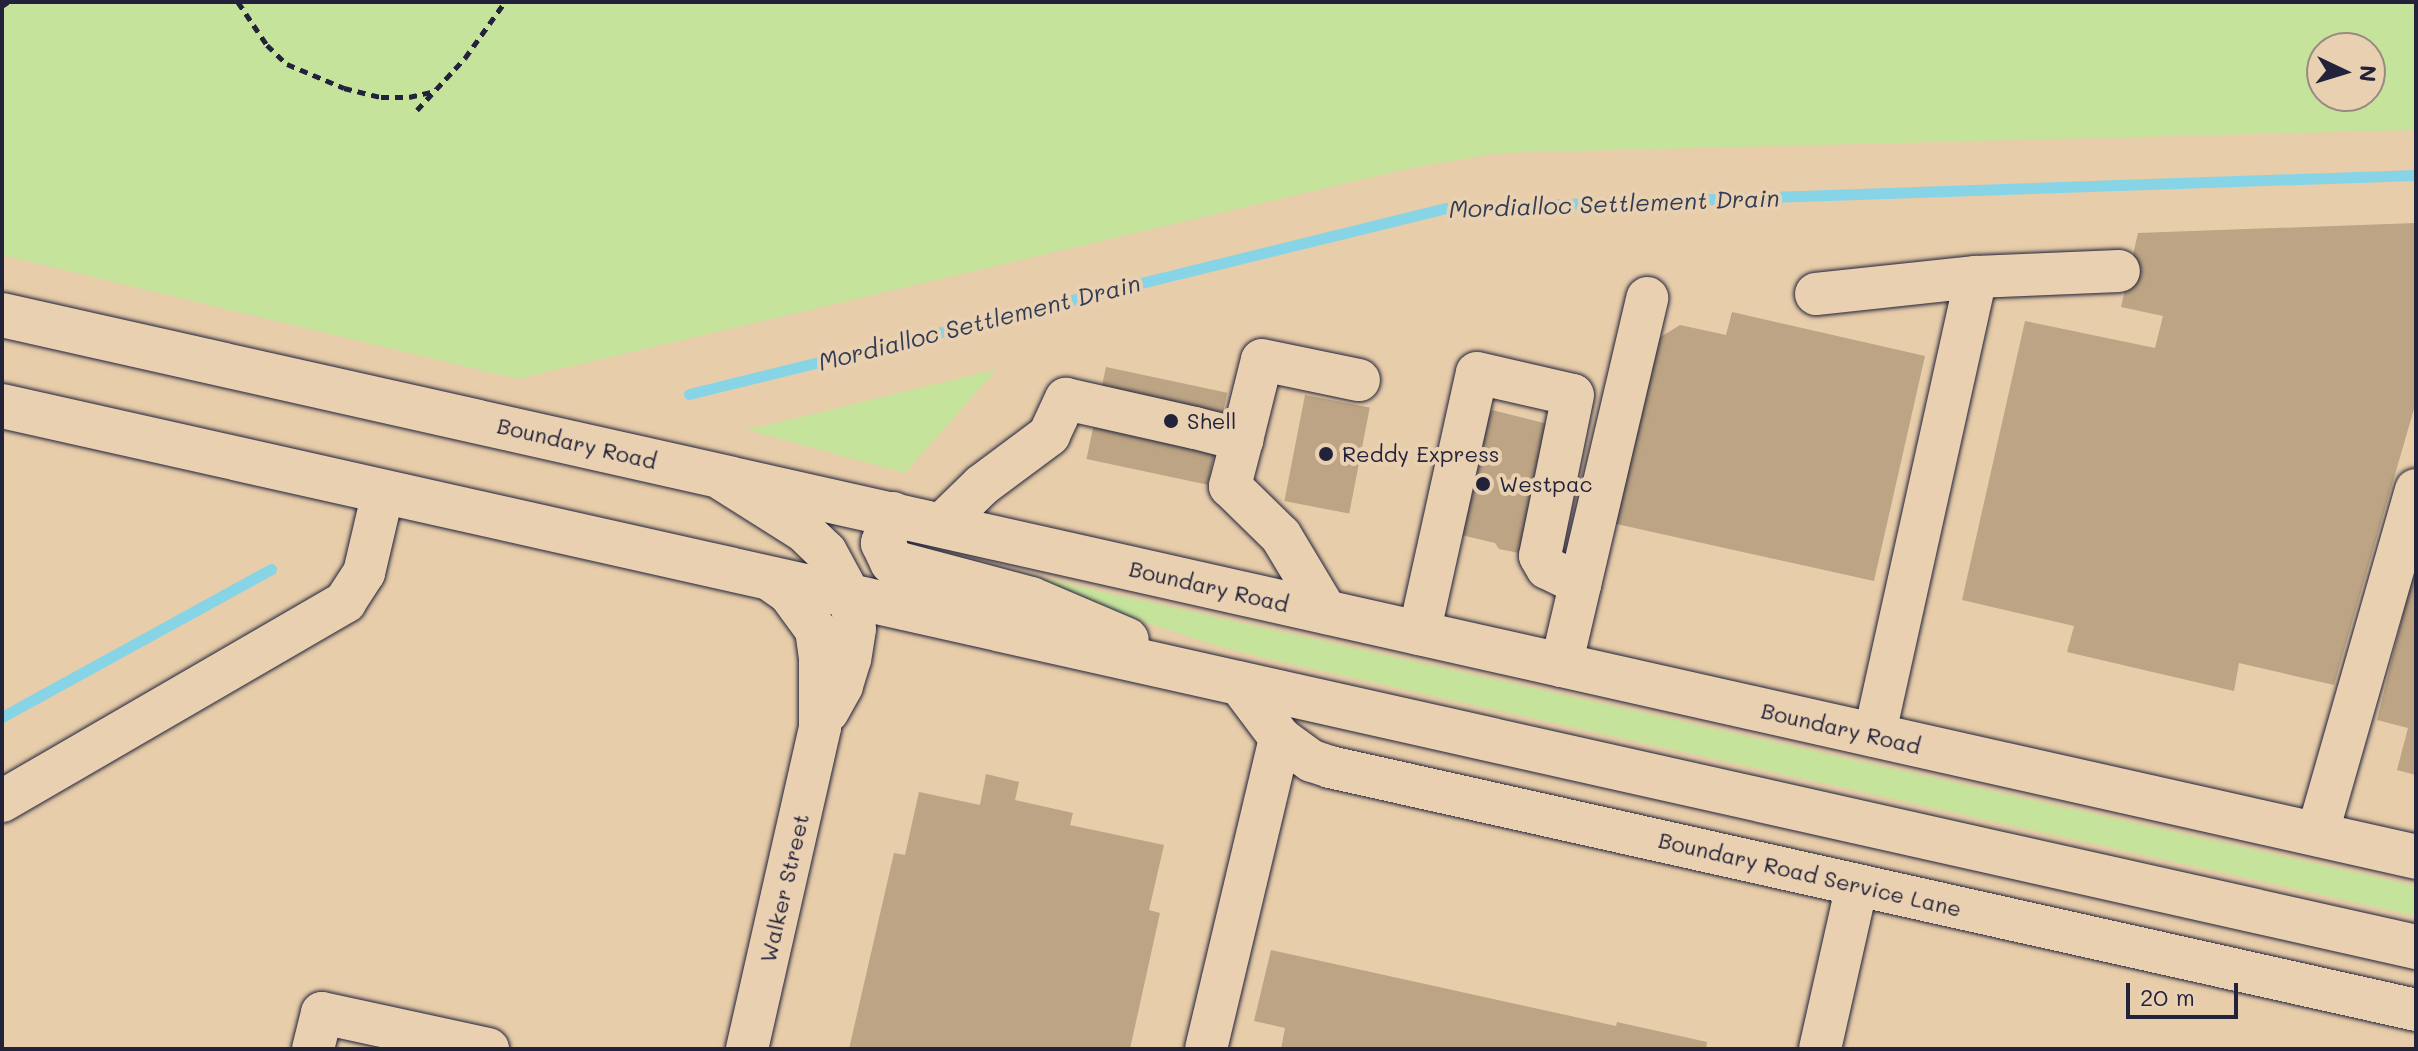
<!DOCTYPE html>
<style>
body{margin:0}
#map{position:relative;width:2418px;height:1051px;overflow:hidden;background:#e7cda9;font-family:Mali,sans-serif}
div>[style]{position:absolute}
.green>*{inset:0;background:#c6e39b}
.stream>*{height:11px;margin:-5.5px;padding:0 5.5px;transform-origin:5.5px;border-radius:5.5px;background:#88d4e7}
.building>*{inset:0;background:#bca484;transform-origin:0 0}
.path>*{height:5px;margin-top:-2.5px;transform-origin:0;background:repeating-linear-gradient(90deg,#22223b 0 8px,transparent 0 14px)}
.roads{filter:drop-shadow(0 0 2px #22223b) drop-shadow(0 0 2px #22223b)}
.minor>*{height:42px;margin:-21px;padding:0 21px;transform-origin:21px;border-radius:21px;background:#e9d0b1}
.major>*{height:44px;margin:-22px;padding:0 22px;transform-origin:22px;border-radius:22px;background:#e9d0b1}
.dots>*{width:22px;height:22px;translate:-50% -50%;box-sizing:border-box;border:4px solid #e9d0b1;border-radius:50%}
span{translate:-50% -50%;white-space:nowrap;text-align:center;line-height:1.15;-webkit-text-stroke:8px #e9d0b1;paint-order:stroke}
.poi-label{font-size:22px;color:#22223b}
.left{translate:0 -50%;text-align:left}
.street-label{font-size:22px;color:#22223b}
.water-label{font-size:24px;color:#313d55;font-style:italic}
.frame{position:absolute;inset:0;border:4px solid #22223b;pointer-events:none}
.north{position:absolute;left:2306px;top:32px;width:80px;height:80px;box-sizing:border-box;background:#e9d0b1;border:2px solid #998a82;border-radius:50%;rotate:94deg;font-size:22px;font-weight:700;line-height:32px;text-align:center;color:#22223b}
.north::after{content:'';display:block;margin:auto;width:28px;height:36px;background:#22223b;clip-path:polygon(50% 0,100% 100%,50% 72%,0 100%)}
.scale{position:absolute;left:2126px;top:983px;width:112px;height:36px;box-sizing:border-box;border:4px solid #22223b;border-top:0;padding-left:10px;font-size:24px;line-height:28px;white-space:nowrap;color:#22223b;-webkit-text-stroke:6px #e9d0b1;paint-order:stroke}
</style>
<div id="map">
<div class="green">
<div style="clip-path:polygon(evenodd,2px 2px,2416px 2px,2416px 130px,1498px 153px,1406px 169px,517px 379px,2px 255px,2px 2px,2322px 48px,2370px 48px,2370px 96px,2322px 96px,2322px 48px)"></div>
<div style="clip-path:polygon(997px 369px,905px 473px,747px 430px)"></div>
<div style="clip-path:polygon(935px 554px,2416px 886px,2416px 916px,1264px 658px,1215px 645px)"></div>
</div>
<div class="stream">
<div style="left:689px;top:394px;width:780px;rotate:-13.8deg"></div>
<div style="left:1446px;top:208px;width:971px;rotate:-1.95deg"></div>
<div style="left:2px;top:717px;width:307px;rotate:-28.8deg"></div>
</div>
<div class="building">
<div style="clip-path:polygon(2416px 223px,2416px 402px,2334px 685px,2239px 663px,2234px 691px,2067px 652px,2074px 626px,1962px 600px,2025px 321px,2155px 348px,2163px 316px,2121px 307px,2138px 233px)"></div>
<div style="clip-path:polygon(1732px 312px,1925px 356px,1874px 581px,1612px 523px,1654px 341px,1680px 325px,1726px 335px)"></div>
<div style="left:1106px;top:367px;width:124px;height:94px;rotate:12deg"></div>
<div style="left:1305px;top:395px;width:66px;height:108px;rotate:11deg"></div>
<div style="clip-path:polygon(1492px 410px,1548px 424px,1519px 553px,1499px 549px,1495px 543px,1457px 534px,1484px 414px,1490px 415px)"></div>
<div style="clip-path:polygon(2415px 565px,2416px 565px,2416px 775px,2397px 770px,2408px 728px,2377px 720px)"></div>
<div style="clip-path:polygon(986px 774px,1019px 782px,1015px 800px,1073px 813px,1070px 825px,1164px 845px,1149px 910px,1160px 913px,1130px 1049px,849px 1049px,894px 853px,905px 855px,919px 792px,980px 805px)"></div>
<div style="clip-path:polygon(1271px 950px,1616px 1026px,1617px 1022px,1707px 1042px,1706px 1049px,1281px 1049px,1285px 1028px,1254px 1021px)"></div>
</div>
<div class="path">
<div style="left:238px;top:2px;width:52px;rotate:56deg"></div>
<div style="left:267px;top:45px;width:28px;rotate:44deg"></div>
<div style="left:287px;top:64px;width:62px;rotate:22.8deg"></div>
<div style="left:344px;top:88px;width:38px;rotate:14deg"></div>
<div style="left:381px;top:97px;width:28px"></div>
<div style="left:409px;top:97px;width:23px;rotate:-13deg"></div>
<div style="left:2px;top:6px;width:7px;rotate:-34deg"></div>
<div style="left:417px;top:110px;width:71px;rotate:-47.3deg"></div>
<div style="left:465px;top:58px;width:69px;rotate:-54.5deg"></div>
</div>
<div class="roads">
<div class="minor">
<div style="left:1976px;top:277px;width:143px;rotate:-2.4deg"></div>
<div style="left:1816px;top:294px;width:161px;rotate:-6.1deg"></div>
<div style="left:1976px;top:277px;width:470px;rotate:102.5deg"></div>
<div style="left:1242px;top:440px;width:82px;rotate:-76deg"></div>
<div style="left:1262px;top:360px;width:99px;rotate:11.7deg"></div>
<div style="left:723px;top:480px;width:96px;rotate:32.2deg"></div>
<div style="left:804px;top:531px;width:30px;rotate:44deg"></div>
<div style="left:826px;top:552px;width:52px;rotate:61.5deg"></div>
<div style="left:851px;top:598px;width:31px;rotate:83deg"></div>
<div style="left:855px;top:629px;width:30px;rotate:99deg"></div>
<div style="left:850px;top:659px;width:28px;rotate:107deg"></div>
<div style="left:842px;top:686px;width:29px;rotate:119deg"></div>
<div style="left:941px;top:525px;width:57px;rotate:-44.3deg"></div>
<div style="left:982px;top:485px;width:84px;rotate:-36.7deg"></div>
<div style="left:1049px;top:435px;width:40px;rotate:-65deg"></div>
<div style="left:1066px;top:399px;width:132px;rotate:12.7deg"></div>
<div style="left:1195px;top:428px;width:49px;rotate:14.3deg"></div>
<div style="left:1242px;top:440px;width:48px;rotate:104.6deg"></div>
<div style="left:1230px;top:486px;width:71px;rotate:44.4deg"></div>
<div style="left:1281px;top:536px;width:90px;rotate:59.1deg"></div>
<div style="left:1419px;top:634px;width:267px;rotate:-77.5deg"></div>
<div style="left:1477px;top:373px;width:98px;rotate:12.9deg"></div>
<div style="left:1573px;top:395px;width:164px;rotate:101.6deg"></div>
<div style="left:1540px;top:556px;width:14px;rotate:60deg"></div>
<div style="left:1547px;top:568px;width:37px;rotate:26deg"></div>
<div style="left:1561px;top:666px;width:378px;rotate:-76.8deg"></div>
<div style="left:1238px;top:682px;width:70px;rotate:53.1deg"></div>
<div style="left:1280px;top:738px;width:39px;rotate:36deg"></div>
<div style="left:1312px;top:761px;width:19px;rotate:18deg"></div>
<div style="left:1330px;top:767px;width:1113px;rotate:12.61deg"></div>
<div style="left:2px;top:801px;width:397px;rotate:-30.1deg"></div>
<div style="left:345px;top:602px;width:35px;rotate:-57deg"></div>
<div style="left:364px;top:573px;width:83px;rotate:-76.8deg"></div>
<div style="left:2317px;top:835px;width:359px;rotate:-74deg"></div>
<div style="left:313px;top:1049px;width:37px;rotate:-76deg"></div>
<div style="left:322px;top:1013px;width:170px;rotate:12.2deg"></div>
<div style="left:747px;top:1049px;width:330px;rotate:-77.2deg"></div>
<div style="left:820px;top:727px;width:69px;rotate:-90deg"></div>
<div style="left:820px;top:658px;width:28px;rotate:-98deg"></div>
<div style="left:816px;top:630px;width:46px;rotate:-126.1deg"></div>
<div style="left:789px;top:593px;width:24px;rotate:-145deg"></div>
<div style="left:1206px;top:1049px;width:320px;rotate:-76.6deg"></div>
<div style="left:1820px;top:1049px;width:168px;rotate:-77.3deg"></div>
</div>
<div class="major">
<div style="left:2px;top:315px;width:2474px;rotate:12.65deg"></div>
<div style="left:2px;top:406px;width:2474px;rotate:12.63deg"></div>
<div style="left:893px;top:514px;width:31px;rotate:109deg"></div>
<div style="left:883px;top:543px;width:21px;rotate:65deg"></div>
<div style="left:892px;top:562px;width:144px;rotate:14.9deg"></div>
<div style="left:1031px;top:599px;width:104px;rotate:23.1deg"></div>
</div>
</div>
<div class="dots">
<div style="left:1171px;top:421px;background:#22223b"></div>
<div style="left:1326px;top:454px;background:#22223b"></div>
<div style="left:1483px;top:484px;background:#22223b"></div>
</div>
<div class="poi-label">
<span class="left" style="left:1187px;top:421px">Shell</span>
<span class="left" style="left:1342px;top:454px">Reddy Express</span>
<span class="left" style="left:1499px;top:484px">Westpac</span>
</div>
<div class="street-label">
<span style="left:577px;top:443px;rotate:13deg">Boundary Road</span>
<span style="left:1209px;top:586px;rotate:13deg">Boundary Road</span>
<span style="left:1841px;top:728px;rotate:13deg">Boundary Road</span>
<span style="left:1810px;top:874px;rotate:13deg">Boundary Road Service Lane</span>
<span style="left:784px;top:888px;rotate:-77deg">Walker Street</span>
</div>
<div class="water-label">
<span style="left:1614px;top:203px;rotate:-2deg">Mordialloc Settlement Drain</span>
<span style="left:979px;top:322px;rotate:-14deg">Mordialloc Settlement Drain</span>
</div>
<div class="frame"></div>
<div class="north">N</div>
<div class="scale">20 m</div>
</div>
